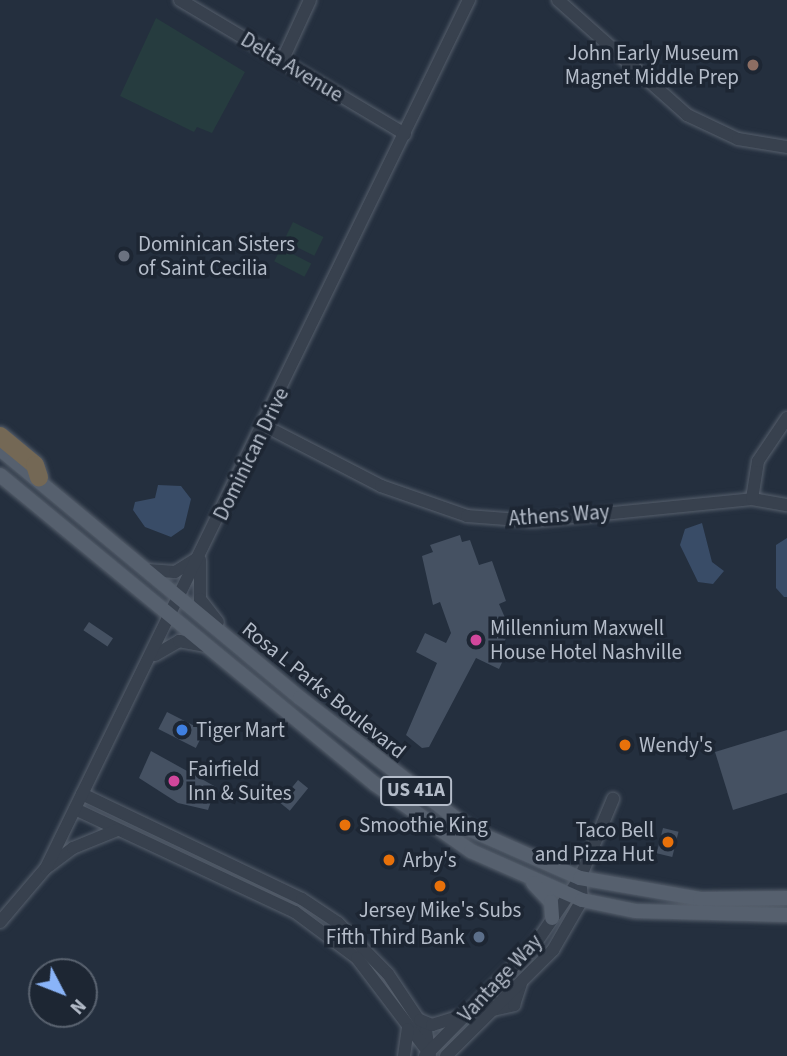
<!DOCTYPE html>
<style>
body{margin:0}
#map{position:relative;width:787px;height:1056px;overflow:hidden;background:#242f3e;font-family:"Source Sans 3",sans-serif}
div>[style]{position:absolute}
.green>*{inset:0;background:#263c3f;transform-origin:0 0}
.water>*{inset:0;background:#394c67}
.building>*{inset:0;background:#455162;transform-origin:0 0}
.roads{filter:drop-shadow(0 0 2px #565f6c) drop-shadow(0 0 2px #565f6c)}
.minor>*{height:12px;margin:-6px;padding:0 6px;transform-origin:6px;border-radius:6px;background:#38414e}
.major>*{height:14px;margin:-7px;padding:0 7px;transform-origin:7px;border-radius:7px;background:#56606e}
.highway>*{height:18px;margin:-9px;padding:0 9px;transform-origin:9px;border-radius:9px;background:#746855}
.dots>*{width:19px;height:19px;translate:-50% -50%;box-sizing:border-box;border:4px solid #1d2633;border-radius:50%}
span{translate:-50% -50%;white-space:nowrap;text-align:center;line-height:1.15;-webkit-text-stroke:7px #1d2633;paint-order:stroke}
.shield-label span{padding:2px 5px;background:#1d2633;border:2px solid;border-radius:5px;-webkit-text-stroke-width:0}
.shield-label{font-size:19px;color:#b4bcc9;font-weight:700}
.poi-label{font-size:21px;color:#b4bcc9}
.right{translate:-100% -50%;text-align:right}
.left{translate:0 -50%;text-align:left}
.street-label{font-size:21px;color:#b4bcc9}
.north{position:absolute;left:28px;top:958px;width:70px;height:70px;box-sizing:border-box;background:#1d2633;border:2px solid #59626f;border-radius:50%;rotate:132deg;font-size:19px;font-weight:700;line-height:28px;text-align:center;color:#b4bcc9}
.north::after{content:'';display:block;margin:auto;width:24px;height:32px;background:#8ab4f8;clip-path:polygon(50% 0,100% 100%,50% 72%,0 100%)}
</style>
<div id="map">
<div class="green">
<div style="clip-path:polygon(156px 18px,245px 72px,212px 133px,197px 127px,194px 132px,120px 96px)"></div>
<div style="left:293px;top:222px;width:34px;height:21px;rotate:26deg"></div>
<div style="left:281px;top:248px;width:34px;height:15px;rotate:27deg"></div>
</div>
<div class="water">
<div style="clip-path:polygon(158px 485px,181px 486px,191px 499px,184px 528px,171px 537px,145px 527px,133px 510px,135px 502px,155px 498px)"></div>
<div style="clip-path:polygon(702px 523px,712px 562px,724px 571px,713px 584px,698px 582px,680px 545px,685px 529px)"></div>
<div style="clip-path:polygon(787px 538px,787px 597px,784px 597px,776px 588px,776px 545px)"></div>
</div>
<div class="building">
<div style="clip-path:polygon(460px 535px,462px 542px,470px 540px,479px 565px,492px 561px,506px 601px,499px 604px,510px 629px,502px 647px,508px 650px,499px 669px,476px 658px,429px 747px,422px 748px,406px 735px,437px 663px,416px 652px,425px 633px,446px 643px,451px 633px,440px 602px,433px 605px,422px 556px,433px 552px,430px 545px)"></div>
<div style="left:89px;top:622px;width:29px;height:10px;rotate:34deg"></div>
<div style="left:167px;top:712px;width:42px;height:19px;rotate:27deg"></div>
<div style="clip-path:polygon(787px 730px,787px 793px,733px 810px,715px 752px)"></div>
<div style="clip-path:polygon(151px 751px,216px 787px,208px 810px,178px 803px,139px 778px)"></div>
<div style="left:298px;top:780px;width:13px;height:29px;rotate:39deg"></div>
<div style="left:663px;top:828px;width:16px;height:26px;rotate:14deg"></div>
</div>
<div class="roads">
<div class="minor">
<div style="left:180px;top:0;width:262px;rotate:30.8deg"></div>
<div style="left:558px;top:0;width:173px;rotate:41.7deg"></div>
<div style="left:687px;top:115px;width:56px;rotate:25.2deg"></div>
<div style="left:738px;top:139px;width:50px;rotate:9.3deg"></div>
<div style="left:282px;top:61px;width:67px;rotate:-65.3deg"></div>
<div style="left:265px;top:426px;width:131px;rotate:27.3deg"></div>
<div style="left:381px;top:486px;width:91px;rotate:19.2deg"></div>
<div style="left:467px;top:516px;width:66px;rotate:4.3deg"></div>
<div style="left:533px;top:521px;width:220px;rotate:-5.7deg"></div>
<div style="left:752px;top:499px;width:36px;rotate:10deg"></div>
<div style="left:752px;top:499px;width:38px;rotate:-81deg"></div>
<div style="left:758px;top:461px;width:52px;rotate:-56deg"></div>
<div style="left:200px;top:560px;width:39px;rotate:90deg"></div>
<div style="left:200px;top:599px;width:29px;rotate:52deg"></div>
<div style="left:147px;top:570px;width:28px;rotate:4deg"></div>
<div style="left:175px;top:572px;width:26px;rotate:-32deg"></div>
<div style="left:155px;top:655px;width:28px;rotate:-30deg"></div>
<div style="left:179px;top:641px;width:26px;rotate:11deg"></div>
<div style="left:82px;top:794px;width:244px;rotate:25.5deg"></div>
<div style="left:302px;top:899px;width:43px;rotate:33.7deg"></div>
<div style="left:338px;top:923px;width:71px;rotate:45.6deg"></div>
<div style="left:388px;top:974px;width:69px;rotate:56.3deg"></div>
<div style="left:426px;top:1031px;width:25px;rotate:81deg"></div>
<div style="left:75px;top:809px;width:243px;rotate:25.1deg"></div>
<div style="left:295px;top:912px;width:77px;rotate:36.6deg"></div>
<div style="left:357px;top:958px;width:119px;rotate:52.8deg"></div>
<div style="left:49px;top:866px;width:30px;rotate:-37deg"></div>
<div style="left:73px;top:848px;width:48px;rotate:-22.2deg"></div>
<div style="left:0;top:922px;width:71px;rotate:-49.6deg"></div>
<div style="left:46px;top:868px;width:966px;rotate:-64.02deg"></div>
<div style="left:493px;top:1010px;width:22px;rotate:-13deg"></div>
<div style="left:514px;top:1005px;width:22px;rotate:-72deg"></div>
<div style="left:420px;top:1020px;width:13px;rotate:23deg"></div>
<div style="left:432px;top:1025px;width:27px;rotate:-17deg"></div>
<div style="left:404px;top:1056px;width:27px;rotate:-82deg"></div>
<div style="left:425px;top:1056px;width:155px;rotate:-45.3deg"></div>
<div style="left:534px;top:946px;width:82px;rotate:-55.9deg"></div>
<div style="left:580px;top:878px;width:86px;rotate:-67.3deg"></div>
<div style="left:446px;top:1056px;width:151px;rotate:-44.7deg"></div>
<div style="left:553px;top:950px;width:58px;rotate:-59.9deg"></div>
<div style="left:582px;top:900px;width:22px;rotate:-95deg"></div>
</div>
<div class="major">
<div style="left:0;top:449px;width:390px;rotate:39.7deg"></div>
<div style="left:300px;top:698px;width:216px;rotate:37.7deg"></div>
<div style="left:471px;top:830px;width:119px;rotate:23.8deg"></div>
<div style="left:580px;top:878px;width:122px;rotate:9.9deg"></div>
<div style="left:700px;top:899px;width:87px;rotate:-0.7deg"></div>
<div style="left:0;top:475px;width:486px;rotate:39.5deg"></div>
<div style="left:375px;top:784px;width:117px;rotate:34.9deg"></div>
<div style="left:471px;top:851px;width:121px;rotate:23.8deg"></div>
<div style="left:582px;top:900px;width:54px;rotate:11.7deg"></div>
<div style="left:635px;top:911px;width:152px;rotate:1.5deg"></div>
<div style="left:533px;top:883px;width:26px;rotate:47deg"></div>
<div style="left:551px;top:902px;width:16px;rotate:86deg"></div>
</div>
<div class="highway">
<div style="left:0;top:436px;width:45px;rotate:39.6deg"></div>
<div style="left:35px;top:465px;width:13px;rotate:72deg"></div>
</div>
</div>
<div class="dots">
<div style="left:753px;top:65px;background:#8d6e63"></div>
<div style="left:124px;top:256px;background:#6b7280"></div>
<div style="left:476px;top:640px;background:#d1479c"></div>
<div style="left:182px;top:730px;background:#3f7fe0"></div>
<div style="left:625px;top:745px;background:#e8710a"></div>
<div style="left:174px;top:781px;background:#d1479c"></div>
<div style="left:345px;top:825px;background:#e8710a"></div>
<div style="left:668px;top:842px;background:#e8710a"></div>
<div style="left:389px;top:860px;background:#e8710a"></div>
<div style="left:440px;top:886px;background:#e8710a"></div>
<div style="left:479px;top:937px;background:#5c6f8a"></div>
</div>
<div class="shield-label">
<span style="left:416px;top:791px">US 41A</span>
</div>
<div class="poi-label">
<span class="right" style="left:739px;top:65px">John Early Museum<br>Magnet Middle Prep</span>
<span class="left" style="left:138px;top:256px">Dominican Sisters<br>of Saint Cecilia</span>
<span class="left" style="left:490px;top:640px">Millennium Maxwell<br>House Hotel Nashville</span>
<span class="left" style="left:196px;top:730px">Tiger Mart</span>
<span class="left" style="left:639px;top:745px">Wendy's</span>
<span class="left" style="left:188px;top:781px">Fairfield<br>Inn &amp; Suites</span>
<span class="left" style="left:359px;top:825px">Smoothie King</span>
<span class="right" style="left:654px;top:842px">Taco Bell<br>and Pizza Hut</span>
<span class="left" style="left:403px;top:860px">Arby's</span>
<span style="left:440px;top:910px">Jersey Mike's Subs</span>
<span class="right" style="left:465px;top:937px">Fifth Third Bank</span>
</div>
<div class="street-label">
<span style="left:292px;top:67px;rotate:31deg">Delta Avenue</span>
<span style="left:251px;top:454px;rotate:-64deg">Dominican Drive</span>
<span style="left:559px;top:515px;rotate:-4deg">Athens Way</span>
<span style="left:324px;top:690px;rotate:39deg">Rosa L Parks Boulevard</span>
<span style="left:500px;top:978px;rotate:-47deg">Vantage Way</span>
</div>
<div class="north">N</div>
</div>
